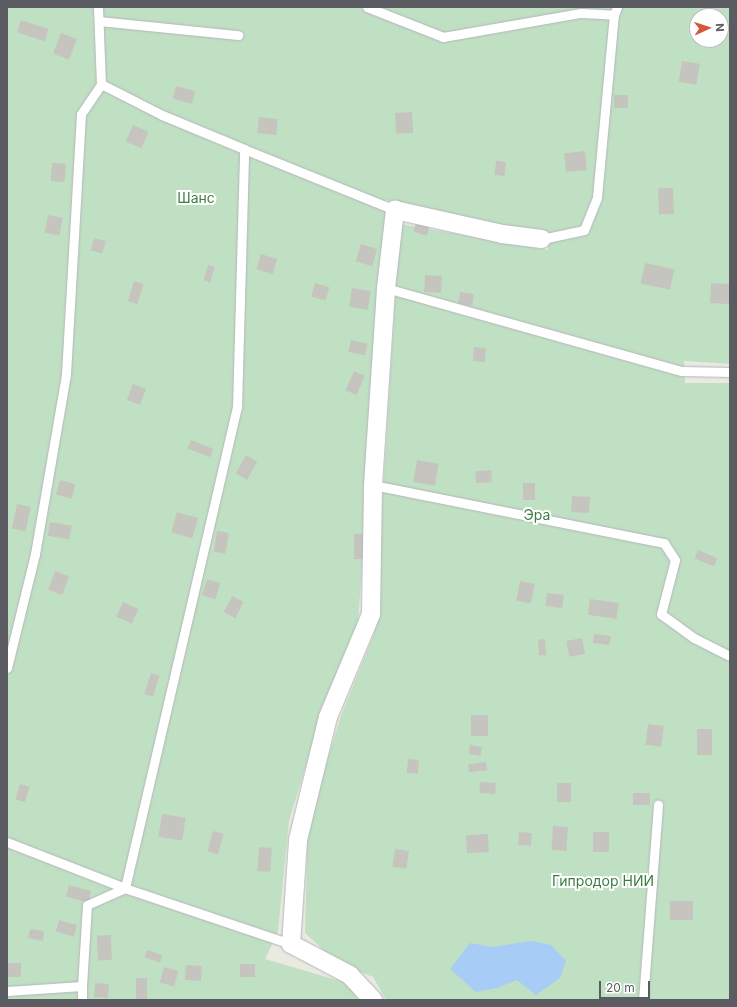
<!DOCTYPE html>
<meta charset="utf-8">
<style>
body{margin:0}
#map{position:relative;width:737px;height:1007px;overflow:hidden;background:#ebeae1;font-family:Inter,sans-serif}
div>[style]{position:absolute}
.green>*{inset:0;background:#c0e0c3}
.water>*{inset:0;background:#a7ccf5}
.building>*{inset:0;background:#c6c4be;transform-origin:0 0}
.roads{filter:drop-shadow(0 0 1px #b4b6bb) drop-shadow(0 0 1px #b4b6bb)}
.lane>*{height:9px;margin:-4.5px;padding:0 4.5px;transform-origin:4.5px;border-radius:4.5px;background:#fff}
.street>*{height:18px;margin:-9px;padding:0 9px;transform-origin:9px;border-radius:9px;background:#fff}
span{translate:-50% -50%;white-space:nowrap;text-align:center;line-height:1.15;-webkit-text-stroke:4px #fff;paint-order:stroke}
.park-label{font-size:14px;color:#3d7d45}
.frame{position:absolute;inset:0;border:8px solid #5a5c61;pointer-events:none}
.north{position:absolute;left:689px;top:8px;width:40px;height:40px;box-sizing:border-box;background:#fff;border:1px solid #bdbec0;border-radius:50%;rotate:87deg;font-size:11px;font-weight:700;line-height:16px;text-align:center;color:#5a5c61}
.north::after{content:'';display:block;margin:auto;width:14px;height:18px;background:#d5563d;clip-path:polygon(50% 0,100% 100%,50% 72%,0 100%)}
.scale{position:absolute;left:599px;top:981px;width:51px;height:18px;box-sizing:border-box;border:2px solid #5a5c61;border-top:0;padding-left:5px;font-size:12px;line-height:14px;white-space:nowrap;color:#5a5c61;-webkit-text-stroke:3px #fff;paint-order:stroke}
</style>
<div id="map">
<div class="green">
<div style="clip-path:polygon(evenodd,7px 7px,730px 7px,730px 364px,684px 361px,685px 383px,730px 383px,730px 1000px,386px 1000px,373px 977px,339px 964px,305px 933px,308px 823px,341px 716px,374px 634px,400px 224px,548px 250px,548px 236px,386px 200px,358px 624px,325px 703px,289px 821px,278px 932px,265px 959px,347px 983px,358px 1000px,7px 1000px,7px 7px,697px 16px,721px 16px,721px 40px,697px 40px,697px 16px)"></div>
</div>
<div class="water">
<div style="clip-path:polygon(531px 941px,551px 945px,566px 961px,560px 978px,536px 995px,517px 980px,497px 988px,476px 992px,450px 969px,470px 943px,492px 947px)"></div>
</div>
<div class="building">
<div style="left:21px;top:20px;width:29px;height:13px;rotate:18deg"></div>
<div style="left:61px;top:33px;width:17px;height:22px;rotate:21deg"></div>
<div style="left:682px;top:61px;width:18px;height:21px;rotate:9deg"></div>
<div style="left:176px;top:86px;width:20px;height:13px;rotate:15deg"></div>
<div style="left:614px;top:95px;width:14px;height:13px"></div>
<div style="left:412px;top:112px;width:21px;height:17px;rotate:87deg"></div>
<div style="left:259px;top:117px;width:19px;height:16px;rotate:6deg"></div>
<div style="left:133px;top:125px;width:17px;height:18px;rotate:24deg"></div>
<div style="left:585px;top:151px;width:19px;height:21px;rotate:84deg"></div>
<div style="left:496px;top:161px;width:10px;height:14px;rotate:6deg"></div>
<div style="left:52px;top:163px;width:14px;height:18px;rotate:4deg"></div>
<div style="left:673px;top:188px;width:26px;height:15px;rotate:88deg"></div>
<div style="left:48px;top:215px;width:15px;height:18px;rotate:11deg"></div>
<div style="left:416px;top:223px;width:14px;height:9px;rotate:17deg"></div>
<div style="left:94px;top:238px;width:12px;height:13px;rotate:14deg"></div>
<div style="left:361px;top:244px;width:17px;height:18px;rotate:17deg"></div>
<div style="left:261px;top:254px;width:17px;height:16px;rotate:17deg"></div>
<div style="left:645px;top:263px;width:30px;height:21px;rotate:12deg"></div>
<div style="left:208px;top:265px;width:7px;height:16px;rotate:16deg"></div>
<div style="left:425px;top:275px;width:17px;height:17px;rotate:3deg"></div>
<div style="left:134px;top:281px;width:10px;height:21px;rotate:17deg"></div>
<div style="left:315px;top:283px;width:15px;height:14px;rotate:16deg"></div>
<div style="left:711px;top:283px;width:19px;height:20px;rotate:3deg"></div>
<div style="left:352px;top:288px;width:19px;height:19px;rotate:9deg"></div>
<div style="left:460px;top:292px;width:14px;height:12px;rotate:8deg"></div>
<div style="left:351px;top:340px;width:17px;height:12px;rotate:13deg"></div>
<div style="left:474px;top:347px;width:12px;height:14px;rotate:5deg"></div>
<div style="left:354px;top:371px;width:12px;height:21px;rotate:24deg"></div>
<div style="left:133px;top:384px;width:14px;height:17px;rotate:21deg"></div>
<div style="left:191px;top:440px;width:24px;height:9px;rotate:22deg"></div>
<div style="left:246px;top:455px;width:13px;height:21px;rotate:29deg"></div>
<div style="left:417px;top:460px;width:22px;height:22px;rotate:10deg"></div>
<div style="left:491px;top:470px;width:12px;height:16px;rotate:85deg"></div>
<div style="left:60px;top:480px;width:16px;height:15px;rotate:15deg"></div>
<div style="left:523px;top:483px;width:12px;height:17px"></div>
<div style="left:572px;top:496px;width:18px;height:16px;rotate:3deg"></div>
<div style="left:17px;top:504px;width:14px;height:25px;rotate:12deg"></div>
<div style="left:177px;top:512px;width:22px;height:21px;rotate:16deg"></div>
<div style="left:50px;top:522px;width:22px;height:14px;rotate:10deg"></div>
<div style="left:217px;top:531px;width:12px;height:21px;rotate:9deg"></div>
<div style="left:354px;top:534px;width:13px;height:25px"></div>
<div style="left:698px;top:550px;width:21px;height:9px;rotate:23deg"></div>
<div style="left:55px;top:571px;width:15px;height:20px;rotate:20deg"></div>
<div style="left:207px;top:579px;width:14px;height:17px;rotate:17deg"></div>
<div style="left:520px;top:581px;width:15px;height:20px;rotate:11deg"></div>
<div style="left:547px;top:593px;width:17px;height:13px;rotate:7deg"></div>
<div style="left:232px;top:596px;width:13px;height:18px;rotate:27deg"></div>
<div style="left:590px;top:599px;width:29px;height:16px;rotate:8deg"></div>
<div style="left:123px;top:602px;width:17px;height:16px;rotate:25deg"></div>
<div style="left:594px;top:634px;width:17px;height:9px;rotate:7deg"></div>
<div style="left:582px;top:638px;width:16px;height:16px;rotate:79deg"></div>
<div style="left:545px;top:639px;width:16px;height:7px;rotate:86deg"></div>
<div style="left:151px;top:673px;width:9px;height:22px;rotate:18deg"></div>
<div style="left:471px;top:715px;width:17px;height:21px"></div>
<div style="left:648px;top:724px;width:16px;height:21px;rotate:7deg"></div>
<div style="left:697px;top:729px;width:15px;height:26px"></div>
<div style="left:470px;top:745px;width:12px;height:9px;rotate:9deg"></div>
<div style="left:408px;top:759px;width:11px;height:14px;rotate:5deg"></div>
<div style="left:486px;top:762px;width:8px;height:18px;rotate:83deg"></div>
<div style="left:480px;top:782px;width:16px;height:11px;rotate:4deg"></div>
<div style="left:557px;top:783px;width:14px;height:19px"></div>
<div style="left:20px;top:784px;width:10px;height:16px;rotate:17deg"></div>
<div style="left:633px;top:793px;width:17px;height:12px"></div>
<div style="left:162px;top:814px;width:24px;height:23px;rotate:9deg"></div>
<div style="left:553px;top:826px;width:15px;height:24px;rotate:4deg"></div>
<div style="left:213px;top:831px;width:11px;height:21px;rotate:15deg"></div>
<div style="left:519px;top:832px;width:13px;height:13px;rotate:4deg"></div>
<div style="left:593px;top:832px;width:16px;height:20px"></div>
<div style="left:488px;top:834px;width:18px;height:22px;rotate:87deg"></div>
<div style="left:259px;top:847px;width:13px;height:24px;rotate:4deg"></div>
<div style="left:395px;top:849px;width:14px;height:18px;rotate:8deg"></div>
<div style="left:69px;top:885px;width:23px;height:12px;rotate:15deg"></div>
<div style="left:693px;top:901px;width:19px;height:23px;rotate:90deg"></div>
<div style="left:59px;top:920px;width:19px;height:12px;rotate:16deg"></div>
<div style="clip-path:polygon(30px 929px,44px 931px,43px 941px,28px 938px)"></div>
<div style="left:111px;top:935px;width:25px;height:14px;rotate:88deg"></div>
<div style="left:147px;top:950px;width:16px;height:8px;rotate:18deg"></div>
<div style="left:7px;top:963px;width:14px;height:14px"></div>
<div style="left:240px;top:964px;width:15px;height:13px"></div>
<div style="left:186px;top:965px;width:16px;height:15px;rotate:4deg"></div>
<div style="left:164px;top:967px;width:15px;height:16px;rotate:16deg"></div>
<div style="left:136px;top:978px;width:11px;height:21px"></div>
<div style="left:95px;top:983px;width:14px;height:14px;rotate:4deg"></div>
</div>
<div class="roads">
<div class="lane">
<div style="left:98px;top:7px;width:77px;rotate:87.8deg"></div>
<div style="left:101px;top:84px;width:68px;rotate:26.9deg"></div>
<div style="left:162px;top:115px;width:89px;rotate:22.5deg"></div>
<div style="left:367px;top:7px;width:82px;rotate:21.5deg"></div>
<div style="left:443px;top:37px;width:140px;rotate:-9.9deg"></div>
<div style="left:581px;top:13px;width:33px;rotate:3deg"></div>
<div style="left:99px;top:21px;width:140px;rotate:5.8deg"></div>
<div style="left:542px;top:239px;width:43px;rotate:-12.1deg"></div>
<div style="left:584px;top:230px;width:35px;rotate:-68deg"></div>
<div style="left:597px;top:197px;width:183px;rotate:-84.7deg"></div>
<div style="left:614px;top:15px;width:9px;rotate:-69deg"></div>
<div style="left:386px;top:288px;width:306px;rotate:15.7deg"></div>
<div style="left:681px;top:371px;width:49px;rotate:1.2deg"></div>
<div style="left:373px;top:485px;width:297px;rotate:11.3deg"></div>
<div style="left:664px;top:543px;width:20px;rotate:57deg"></div>
<div style="left:675px;top:560px;width:56px;rotate:104.5deg"></div>
<div style="left:661px;top:614px;width:41px;rotate:36deg"></div>
<div style="left:694px;top:638px;width:40px;rotate:26.6deg"></div>
<div style="left:7px;top:668px;width:117px;rotate:-76.2deg"></div>
<div style="left:35px;top:554px;width:183px;rotate:-80.2deg"></div>
<div style="left:66px;top:374px;width:260px;rotate:-86.7deg"></div>
<div style="left:81px;top:114px;width:36px;rotate:-56deg"></div>
<div style="left:7px;top:842px;width:127px;rotate:21.3deg"></div>
<div style="left:291px;top:944px;width:175px;rotate:-161.4deg"></div>
<div style="left:125px;top:888px;width:494px;rotate:-76.9deg"></div>
<div style="left:237px;top:407px;width:258px;rotate:-88.4deg"></div>
<div style="left:244px;top:149px;width:163px;rotate:22deg"></div>
<div style="left:82px;top:986px;width:14px;rotate:90deg"></div>
<div style="left:7px;top:991px;width:75px;rotate:-3.8deg"></div>
<div style="left:82px;top:986px;width:81px;rotate:-86.5deg"></div>
<div style="left:87px;top:905px;width:42px;rotate:-24.1deg"></div>
<div style="left:643px;top:1000px;width:196px;rotate:-85.6deg"></div>
</div>
<div class="street">
<div style="left:373px;top:1000px;width:34px;rotate:-133deg"></div>
<div style="left:350px;top:975px;width:67px;rotate:-152.3deg"></div>
<div style="left:291px;top:944px;width:104px;rotate:-86.1deg"></div>
<div style="left:298px;top:840px;width:127px;rotate:-76.3deg"></div>
<div style="left:328px;top:717px;width:112px;rotate:-67.3deg"></div>
<div style="left:371px;top:614px;width:129px;rotate:-89.1deg"></div>
<div style="left:373px;top:485px;width:197px;rotate:-86.2deg"></div>
<div style="left:386px;top:288px;width:79px;rotate:-83.4deg"></div>
<div style="left:395px;top:210px;width:110px;rotate:12.6deg"></div>
<div style="left:502px;top:234px;width:40px;rotate:7.1deg"></div>
</div>
</div>
<div class="park-label">
<span style="left:196px;top:198px">Шанс</span>
<span style="left:537px;top:515px">Эра</span>
<span style="left:603px;top:881px">Гипродор НИИ</span>
</div>
<div class="frame"></div>
<div class="north">N</div>
<div class="scale">20 m</div>
</div>
